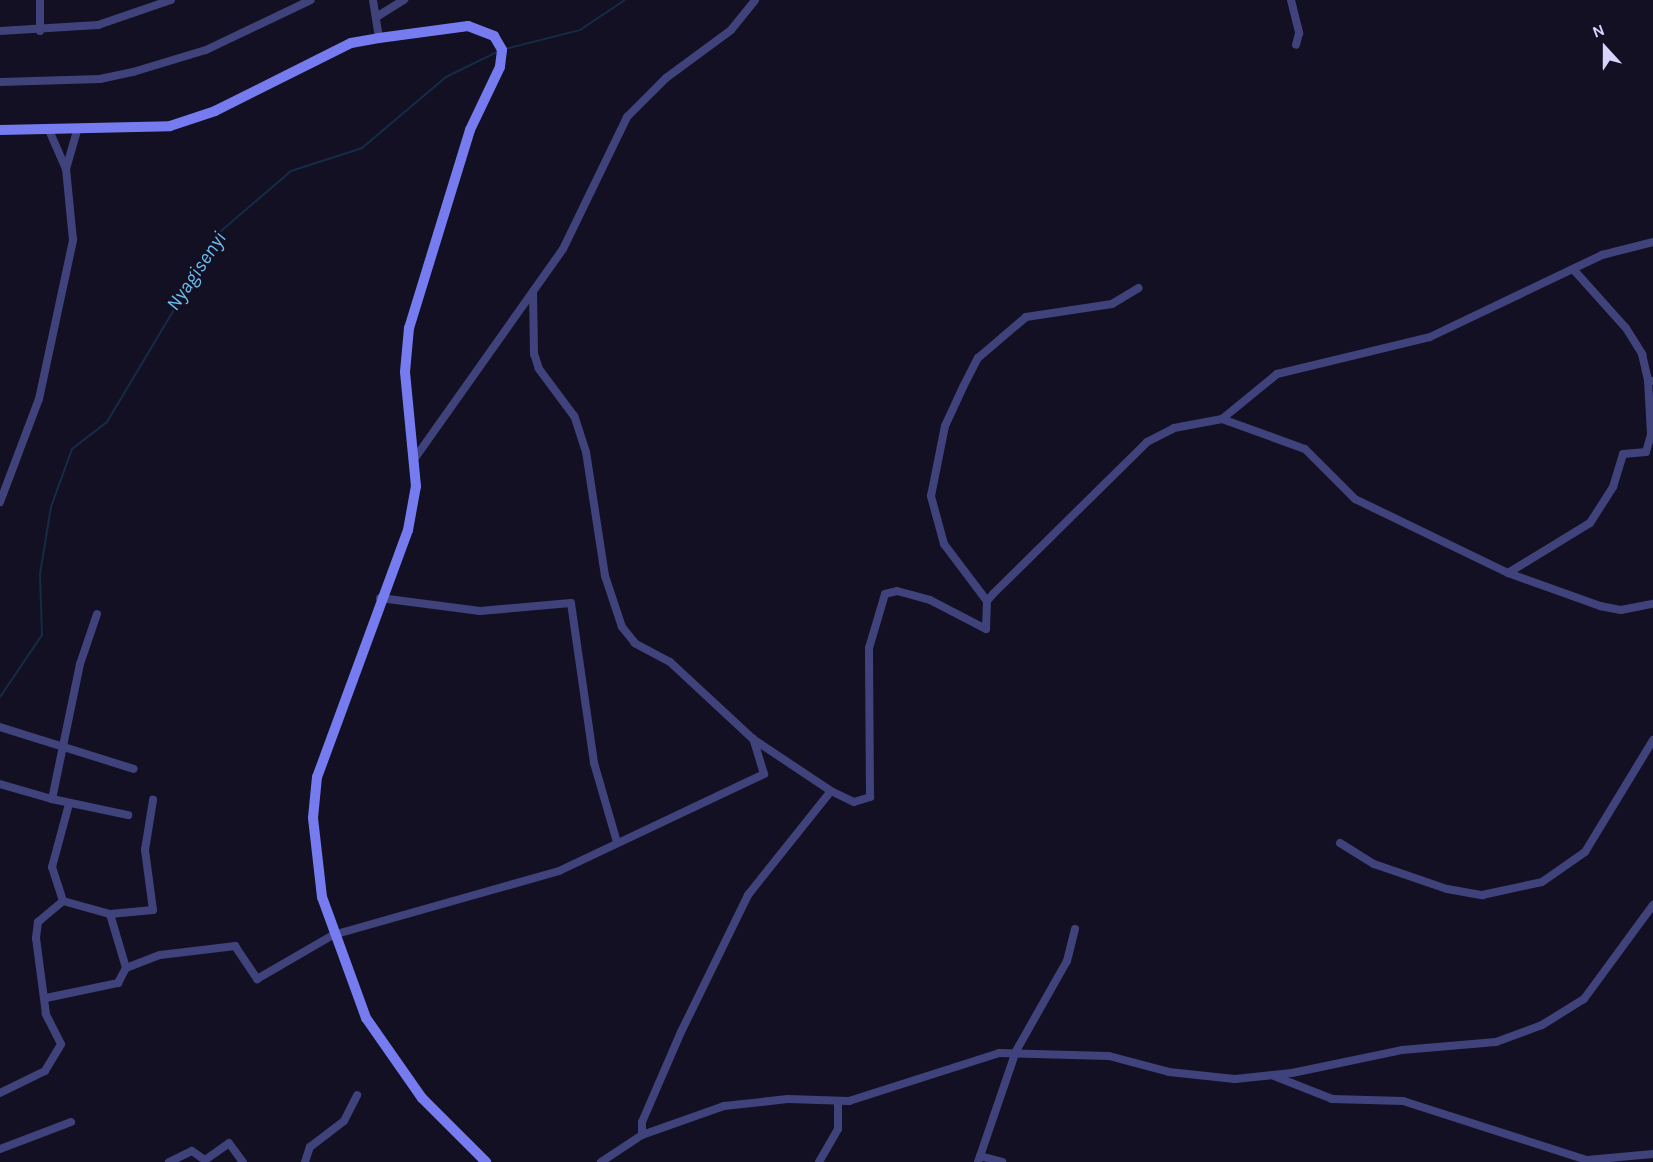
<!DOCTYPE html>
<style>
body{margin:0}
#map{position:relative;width:1653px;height:1162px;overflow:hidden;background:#121022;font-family:Karla,sans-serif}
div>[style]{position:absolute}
.stream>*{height:2px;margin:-1px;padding:0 1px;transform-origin:1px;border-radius:1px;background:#152c47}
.minor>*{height:8px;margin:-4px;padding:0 4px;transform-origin:4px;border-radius:4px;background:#40427c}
.secondary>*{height:10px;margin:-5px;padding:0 5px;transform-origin:5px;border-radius:5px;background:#767cf0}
span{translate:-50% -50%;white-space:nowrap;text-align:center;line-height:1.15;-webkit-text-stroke:5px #121022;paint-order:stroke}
.water-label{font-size:20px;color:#6ebdf0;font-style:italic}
.north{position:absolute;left:1575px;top:18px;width:60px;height:60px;-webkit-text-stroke:4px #121022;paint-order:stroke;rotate:339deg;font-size:16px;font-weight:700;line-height:24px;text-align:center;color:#d7d5fb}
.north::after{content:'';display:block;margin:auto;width:21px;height:27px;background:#d7d5fb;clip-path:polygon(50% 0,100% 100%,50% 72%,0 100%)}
</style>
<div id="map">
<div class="stream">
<div style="left:505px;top:49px;width:77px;rotate:-14.2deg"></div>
<div style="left:580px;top:30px;width:54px;rotate:-33.7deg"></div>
<div style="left:0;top:697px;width:75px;rotate:-55.9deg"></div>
<div style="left:42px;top:635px;width:61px;rotate:-91.9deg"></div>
<div style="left:40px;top:574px;width:68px;rotate:-80.7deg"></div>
<div style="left:51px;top:507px;width:62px;rotate:-70.1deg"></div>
<div style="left:72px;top:449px;width:44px;rotate:-37.6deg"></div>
<div style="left:107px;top:422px;width:222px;rotate:-59.2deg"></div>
<div style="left:221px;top:231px;width:92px;rotate:-40.6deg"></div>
<div style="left:291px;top:171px;width:75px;rotate:-17.9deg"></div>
<div style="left:362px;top:148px;width:110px;rotate:-40.2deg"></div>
<div style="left:446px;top:77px;width:57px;rotate:-26.1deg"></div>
</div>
<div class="minor">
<div style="left:373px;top:0;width:38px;rotate:81deg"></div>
<div style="left:1291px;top:0;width:34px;rotate:76deg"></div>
<div style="left:1299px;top:33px;width:12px;rotate:104deg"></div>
<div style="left:378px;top:16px;width:31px;rotate:-32deg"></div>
<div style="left:0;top:31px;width:98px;rotate:-3.5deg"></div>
<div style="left:98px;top:25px;width:77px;rotate:-18.9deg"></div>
<div style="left:40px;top:31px;width:31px;rotate:-90deg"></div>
<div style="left:0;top:82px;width:100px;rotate:-1.7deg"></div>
<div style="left:100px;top:79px;width:34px;rotate:-12deg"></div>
<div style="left:133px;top:72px;width:76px;rotate:-16.8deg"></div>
<div style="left:206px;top:50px;width:116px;rotate:-25.5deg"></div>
<div style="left:66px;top:169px;width:40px;rotate:-74deg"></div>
<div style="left:1573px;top:269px;width:79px;rotate:48.1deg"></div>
<div style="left:1626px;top:328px;width:31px;rotate:58deg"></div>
<div style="left:1642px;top:354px;width:28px;rotate:77deg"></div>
<div style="left:1222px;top:419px;width:71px;rotate:-39.3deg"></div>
<div style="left:1277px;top:374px;width:157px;rotate:-13.6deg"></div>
<div style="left:1430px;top:337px;width:191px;rotate:-25.5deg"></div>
<div style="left:1602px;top:255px;width:53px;rotate:-14.3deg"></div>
<div style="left:415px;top:458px;width:256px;rotate:-54.7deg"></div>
<div style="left:563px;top:249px;width:147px;rotate:-64.1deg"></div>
<div style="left:627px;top:117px;width:55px;rotate:-45deg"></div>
<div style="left:666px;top:78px;width:81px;rotate:-36.4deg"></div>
<div style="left:731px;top:30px;width:38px;rotate:-51deg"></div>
<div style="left:0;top:502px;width:110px;rotate:-69.3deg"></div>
<div style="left:39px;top:399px;width:163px;rotate:-77.9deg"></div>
<div style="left:73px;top:240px;width:71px;rotate:-95.6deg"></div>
<div style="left:66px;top:169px;width:43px;rotate:-113.6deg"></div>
<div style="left:1508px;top:573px;width:96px;rotate:-31.4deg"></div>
<div style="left:1590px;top:523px;width:43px;rotate:-57.4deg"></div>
<div style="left:1613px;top:487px;width:34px;rotate:-73deg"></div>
<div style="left:1623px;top:454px;width:23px;rotate:-5deg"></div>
<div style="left:1646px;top:452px;width:19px;rotate:-74deg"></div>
<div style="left:1651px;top:434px;width:53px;rotate:-93.2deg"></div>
<div style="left:1648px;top:381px;width:5px"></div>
<div style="left:380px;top:598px;width:101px;rotate:7.4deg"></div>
<div style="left:480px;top:611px;width:91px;rotate:-5deg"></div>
<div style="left:571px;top:603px;width:162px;rotate:81.8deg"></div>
<div style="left:594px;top:763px;width:82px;rotate:73.8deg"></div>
<div style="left:987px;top:601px;width:71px;rotate:-127deg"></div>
<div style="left:944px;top:544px;width:50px;rotate:-105.2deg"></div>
<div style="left:931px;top:496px;width:71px;rotate:-78.7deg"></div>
<div style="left:945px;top:426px;width:43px;rotate:-65.2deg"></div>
<div style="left:963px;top:387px;width:33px;rotate:-63deg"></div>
<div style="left:978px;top:358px;width:63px;rotate:-40.5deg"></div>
<div style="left:1026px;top:317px;width:87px;rotate:-8.6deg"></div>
<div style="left:1112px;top:304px;width:31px;rotate:-31deg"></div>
<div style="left:97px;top:614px;width:53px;rotate:108.8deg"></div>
<div style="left:80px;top:664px;width:138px;rotate:101.7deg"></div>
<div style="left:52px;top:799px;width:78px;rotate:11.9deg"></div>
<div style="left:0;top:727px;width:140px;rotate:17.4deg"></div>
<div style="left:753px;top:739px;width:94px;rotate:33.7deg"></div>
<div style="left:0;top:784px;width:54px;rotate:16.1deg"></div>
<div style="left:69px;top:804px;width:65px;rotate:105.1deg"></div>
<div style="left:52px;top:867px;width:36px;rotate:72deg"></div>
<div style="left:63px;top:901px;width:49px;rotate:15.5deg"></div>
<div style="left:110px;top:914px;width:43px;rotate:-5.3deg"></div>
<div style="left:153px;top:910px;width:61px;rotate:-97.6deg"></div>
<div style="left:145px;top:850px;width:51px;rotate:-80.9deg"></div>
<div style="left:1340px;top:843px;width:40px;rotate:32deg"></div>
<div style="left:1374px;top:864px;width:77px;rotate:18.9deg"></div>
<div style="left:1447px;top:889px;width:36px;rotate:10deg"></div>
<div style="left:1482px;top:895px;width:61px;rotate:-12.2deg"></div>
<div style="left:1542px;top:882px;width:52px;rotate:-34.9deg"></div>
<div style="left:1585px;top:852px;width:131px;rotate:-58.7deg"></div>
<div style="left:110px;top:914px;width:56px;rotate:73.5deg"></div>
<div style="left:126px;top:968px;width:36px;rotate:-21deg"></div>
<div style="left:160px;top:955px;width:76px;rotate:-6.8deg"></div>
<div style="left:235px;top:946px;width:40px;rotate:56deg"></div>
<div style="left:257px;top:979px;width:88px;rotate:-30.1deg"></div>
<div style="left:333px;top:935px;width:235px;rotate:-15.8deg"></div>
<div style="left:559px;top:871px;width:227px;rotate:-25.3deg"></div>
<div style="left:764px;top:774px;width:37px;rotate:-107deg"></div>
<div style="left:753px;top:739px;width:113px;rotate:-137.1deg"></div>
<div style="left:670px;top:662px;width:40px;rotate:-152deg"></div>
<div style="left:635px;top:643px;width:21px;rotate:-129deg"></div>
<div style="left:622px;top:627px;width:54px;rotate:-108.4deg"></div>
<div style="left:605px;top:576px;width:125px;rotate:-98.7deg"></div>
<div style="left:586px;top:452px;width:38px;rotate:-108deg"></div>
<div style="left:574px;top:416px;width:59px;rotate:-126.7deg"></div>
<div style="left:539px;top:369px;width:16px;rotate:-108deg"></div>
<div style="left:534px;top:354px;width:62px;rotate:-90.9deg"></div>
<div style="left:46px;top:998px;width:74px;rotate:-11.8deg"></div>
<div style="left:118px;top:983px;width:17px;rotate:-62deg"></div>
<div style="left:1274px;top:1076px;width:62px;rotate:21.6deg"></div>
<div style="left:1332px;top:1099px;width:71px;rotate:1.6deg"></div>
<div style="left:1403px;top:1101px;width:193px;rotate:17.8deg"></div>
<div style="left:1587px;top:1160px;width:66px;rotate:-5.2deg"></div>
<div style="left:0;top:1093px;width:50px;rotate:-26.1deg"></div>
<div style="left:45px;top:1071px;width:31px;rotate:-59deg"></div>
<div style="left:61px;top:1044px;width:34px;rotate:-117deg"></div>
<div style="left:46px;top:1014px;width:77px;rotate:-97.5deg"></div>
<div style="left:36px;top:938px;width:16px;rotate:-83deg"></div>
<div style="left:38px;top:922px;width:33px;rotate:-40deg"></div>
<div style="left:642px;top:1135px;width:13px;rotate:-90deg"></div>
<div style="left:642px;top:1122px;width:98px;rotate:-66.6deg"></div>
<div style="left:681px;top:1032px;width:153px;rotate:-63.9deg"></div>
<div style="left:748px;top:895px;width:133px;rotate:-51.4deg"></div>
<div style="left:831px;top:791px;width:25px;rotate:26deg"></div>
<div style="left:854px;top:802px;width:17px;rotate:-17deg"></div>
<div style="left:870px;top:797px;width:149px;rotate:-90.4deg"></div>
<div style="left:869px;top:648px;width:56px;rotate:-73.5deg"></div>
<div style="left:885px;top:594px;width:12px;rotate:-14deg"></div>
<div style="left:897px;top:591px;width:34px;rotate:15deg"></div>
<div style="left:930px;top:600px;width:63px;rotate:27.4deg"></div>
<div style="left:986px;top:629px;width:28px;rotate:-88deg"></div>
<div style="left:987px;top:601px;width:11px;rotate:-49deg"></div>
<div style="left:994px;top:593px;width:215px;rotate:-44.6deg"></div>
<div style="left:1147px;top:442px;width:30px;rotate:-27deg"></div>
<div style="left:1174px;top:428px;width:49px;rotate:-10.6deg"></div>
<div style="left:1222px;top:419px;width:88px;rotate:19.9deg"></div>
<div style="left:1305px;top:449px;width:71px;rotate:45deg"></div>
<div style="left:1355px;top:499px;width:170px;rotate:25.8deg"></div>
<div style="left:1508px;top:573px;width:98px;rotate:19.7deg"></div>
<div style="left:1600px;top:606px;width:21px;rotate:11deg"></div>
<div style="left:1621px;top:610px;width:33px;rotate:-11deg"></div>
<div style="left:0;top:1149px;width:76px;rotate:-20.8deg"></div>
<div style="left:980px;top:1156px;width:23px;rotate:15deg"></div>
<div style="left:169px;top:1162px;width:25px;rotate:-26deg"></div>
<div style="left:192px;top:1151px;width:16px;rotate:35deg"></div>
<div style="left:205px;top:1160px;width:29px;rotate:-35deg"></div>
<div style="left:229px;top:1143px;width:24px;rotate:54deg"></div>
<div style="left:305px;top:1162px;width:16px;rotate:-72deg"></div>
<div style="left:310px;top:1147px;width:43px;rotate:-37.4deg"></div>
<div style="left:344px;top:1121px;width:29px;rotate:-63deg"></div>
<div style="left:601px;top:1162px;width:49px;rotate:-33.4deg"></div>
<div style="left:642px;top:1135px;width:87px;rotate:-19.5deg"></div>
<div style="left:724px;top:1106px;width:64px;rotate:-6.2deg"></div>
<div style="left:788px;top:1099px;width:61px;rotate:1.9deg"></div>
<div style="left:849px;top:1101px;width:157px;rotate:-17.7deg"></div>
<div style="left:999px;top:1053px;width:110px;rotate:1.6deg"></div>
<div style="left:1109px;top:1056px;width:62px;rotate:14.9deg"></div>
<div style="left:1169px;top:1072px;width:66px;rotate:6.1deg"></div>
<div style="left:1235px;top:1079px;width:57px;rotate:-6deg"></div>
<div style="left:1292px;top:1073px;width:112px;rotate:-11.8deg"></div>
<div style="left:1402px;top:1050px;width:94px;rotate:-4.9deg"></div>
<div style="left:1496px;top:1042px;width:49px;rotate:-20.3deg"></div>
<div style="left:1542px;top:1025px;width:49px;rotate:-31.8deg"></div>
<div style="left:1584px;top:999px;width:117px;rotate:-53.7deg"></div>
<div style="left:819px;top:1162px;width:38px;rotate:-60deg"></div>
<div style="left:838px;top:1129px;width:27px;rotate:-90deg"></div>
<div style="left:978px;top:1162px;width:117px;rotate:-71.1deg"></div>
<div style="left:1016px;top:1051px;width:103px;rotate:-60.5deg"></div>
<div style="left:1067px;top:961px;width:33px;rotate:-76deg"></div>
</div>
<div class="secondary">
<div style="left:0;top:130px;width:170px;rotate:-1.3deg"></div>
<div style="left:170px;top:126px;width:47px;rotate:-18.4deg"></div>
<div style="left:215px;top:111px;width:152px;rotate:-26.6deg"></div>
<div style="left:351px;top:43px;width:28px;rotate:-10deg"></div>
<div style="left:379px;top:38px;width:90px;rotate:-7.7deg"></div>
<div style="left:468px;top:26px;width:28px;rotate:21deg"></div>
<div style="left:494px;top:36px;width:16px;rotate:60deg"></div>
<div style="left:502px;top:50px;width:17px;rotate:97deg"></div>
<div style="left:500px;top:67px;width:70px;rotate:115.5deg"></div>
<div style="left:470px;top:130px;width:207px;rotate:107.1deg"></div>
<div style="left:409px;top:328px;width:44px;rotate:95.2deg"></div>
<div style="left:405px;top:372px;width:115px;rotate:84.5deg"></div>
<div style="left:416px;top:486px;width:45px;rotate:100.3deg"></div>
<div style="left:408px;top:530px;width:263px;rotate:110.2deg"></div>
<div style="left:317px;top:777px;width:41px;rotate:95.6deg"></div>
<div style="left:313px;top:818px;width:80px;rotate:83.5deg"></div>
<div style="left:322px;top:897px;width:129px;rotate:70deg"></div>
<div style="left:366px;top:1018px;width:98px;rotate:55deg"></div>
<div style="left:422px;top:1098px;width:91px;rotate:45deg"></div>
</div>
<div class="water-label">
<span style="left:196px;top:271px;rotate:-56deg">Nyagisenyi</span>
</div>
<div class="north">N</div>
</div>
